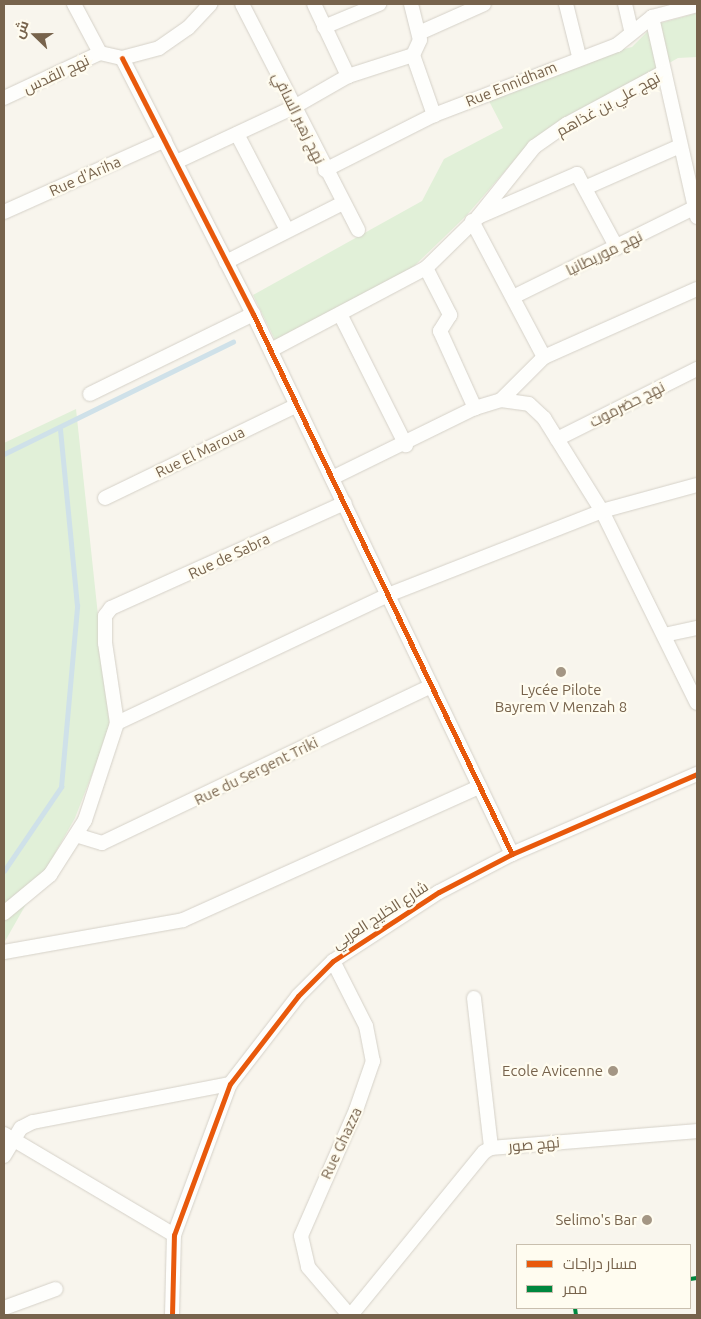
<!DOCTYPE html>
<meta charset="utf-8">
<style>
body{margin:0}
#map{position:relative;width:701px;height:1319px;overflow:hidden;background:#f8f5ed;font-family:Ubuntu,Cairo,sans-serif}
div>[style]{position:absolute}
.green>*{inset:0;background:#e1f0d8}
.stream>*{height:4.5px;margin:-2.25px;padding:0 2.25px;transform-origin:2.25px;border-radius:2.25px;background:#cfe1e9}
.roads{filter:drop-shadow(0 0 1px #d5d1c8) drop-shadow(0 0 1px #d5d1c8)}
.street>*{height:14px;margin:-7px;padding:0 7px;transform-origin:7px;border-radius:7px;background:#fefefc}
.quiet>*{height:4px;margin-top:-2px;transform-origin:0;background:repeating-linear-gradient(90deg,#00873e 0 8px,transparent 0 12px)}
.cycleway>*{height:5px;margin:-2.5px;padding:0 2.5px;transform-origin:2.5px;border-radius:2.5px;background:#e8590c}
.dots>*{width:14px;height:14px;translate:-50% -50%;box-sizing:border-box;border:2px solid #fffcf0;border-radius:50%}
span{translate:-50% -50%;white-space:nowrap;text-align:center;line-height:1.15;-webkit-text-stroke:4.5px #fffcf0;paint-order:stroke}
.street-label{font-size:15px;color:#77634c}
.poi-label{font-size:15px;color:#77634c}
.right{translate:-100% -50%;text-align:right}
.frame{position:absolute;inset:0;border:5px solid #77634c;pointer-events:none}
.legend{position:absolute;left:516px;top:1244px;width:175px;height:65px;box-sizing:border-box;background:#fffcf0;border:1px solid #c9bfae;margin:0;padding:6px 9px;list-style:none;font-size:15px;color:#77634c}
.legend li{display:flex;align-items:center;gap:10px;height:25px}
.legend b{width:25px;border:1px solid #c9bfae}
.north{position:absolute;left:10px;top:10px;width:50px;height:50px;-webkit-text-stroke:4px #fffcf0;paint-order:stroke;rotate:292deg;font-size:14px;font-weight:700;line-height:20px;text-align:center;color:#77634c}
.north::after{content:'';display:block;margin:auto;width:18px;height:22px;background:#77634c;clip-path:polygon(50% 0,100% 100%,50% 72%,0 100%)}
</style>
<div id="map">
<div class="green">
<div style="clip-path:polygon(697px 13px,697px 57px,678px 58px,531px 141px,466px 216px,411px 269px,275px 340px,253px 295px,422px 201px,444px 159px,503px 128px,489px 101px,580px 60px,632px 47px,654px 25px)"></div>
<div style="clip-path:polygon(76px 409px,110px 728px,75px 818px,4px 943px,4px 443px)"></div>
</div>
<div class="stream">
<div style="left:4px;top:454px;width:255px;rotate:-26.1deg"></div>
<div style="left:4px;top:871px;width:102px;rotate:-55.8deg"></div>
<div style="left:61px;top:787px;width:182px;rotate:-84.9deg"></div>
<div style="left:77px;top:606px;width:179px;rotate:-95.5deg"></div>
</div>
<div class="roads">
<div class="street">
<div style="left:74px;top:4px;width:55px;rotate:62deg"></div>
<div style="left:242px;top:4px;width:254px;rotate:62.8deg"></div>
<div style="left:314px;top:4px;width:80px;rotate:64.7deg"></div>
<div style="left:411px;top:4px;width:37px;rotate:76deg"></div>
<div style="left:420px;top:40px;width:17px;rotate:115deg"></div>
<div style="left:413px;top:55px;width:64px;rotate:70.7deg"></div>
<div style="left:566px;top:4px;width:54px;rotate:76deg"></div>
<div style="left:625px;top:4px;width:28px;rotate:77deg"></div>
<div style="left:652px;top:17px;width:205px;rotate:77.3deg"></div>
<div style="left:324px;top:27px;width:60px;rotate:-22.7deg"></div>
<div style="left:419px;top:33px;width:71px;rotate:-24deg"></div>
<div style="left:122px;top:58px;width:288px;rotate:62.9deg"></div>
<div style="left:253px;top:314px;width:599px;rotate:64.38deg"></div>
<div style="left:4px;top:98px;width:106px;rotate:-25.1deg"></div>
<div style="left:100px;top:53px;width:23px;rotate:13deg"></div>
<div style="left:122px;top:58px;width:38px;rotate:-15deg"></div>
<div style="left:159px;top:48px;width:35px;rotate:-35deg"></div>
<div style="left:188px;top:28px;width:33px;rotate:-47deg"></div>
<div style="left:237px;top:134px;width:108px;rotate:62.5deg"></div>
<div style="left:176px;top:162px;width:130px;rotate:-25deg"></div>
<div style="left:294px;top:107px;width:62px;rotate:-29.9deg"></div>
<div style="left:348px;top:76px;width:68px;rotate:-17.9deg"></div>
<div style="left:325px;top:170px;width:122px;rotate:-26.8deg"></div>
<div style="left:434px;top:115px;width:196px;rotate:-20.9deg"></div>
<div style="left:617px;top:45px;width:45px;rotate:-38.7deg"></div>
<div style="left:652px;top:17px;width:47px;rotate:-14.9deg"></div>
<div style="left:587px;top:187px;width:102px;rotate:-23.8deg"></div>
<div style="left:4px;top:212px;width:176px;rotate:-24.1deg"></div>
<div style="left:480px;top:216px;width:106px;rotate:-23.4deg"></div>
<div style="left:577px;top:174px;width:84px;rotate:61.6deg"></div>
<div style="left:472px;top:221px;width:154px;rotate:62.1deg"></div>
<div style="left:226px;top:262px;width:131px;rotate:-26.8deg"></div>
<div style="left:426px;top:268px;width:53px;rotate:62.9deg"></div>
<div style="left:450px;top:315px;width:19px;rotate:122deg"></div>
<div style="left:440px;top:331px;width:85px;rotate:65.6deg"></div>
<div style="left:513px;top:297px;width:202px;rotate:-26.2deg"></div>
<div style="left:340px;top:314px;width:147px;rotate:63.3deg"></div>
<div style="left:271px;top:350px;width:175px;rotate:-27.9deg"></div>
<div style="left:426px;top:268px;width:73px;rotate:-44.4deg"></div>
<div style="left:478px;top:217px;width:90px;rotate:-51.3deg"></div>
<div style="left:534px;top:147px;width:40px;rotate:-34.9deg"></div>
<div style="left:567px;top:124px;width:110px;rotate:-28.2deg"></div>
<div style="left:90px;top:394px;width:182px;rotate:-26.1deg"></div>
<div style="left:501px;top:400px;width:61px;rotate:-45deg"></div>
<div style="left:544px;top:357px;width:167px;rotate:-24deg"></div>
<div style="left:557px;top:439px;width:157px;rotate:-26.6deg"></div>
<div style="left:332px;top:478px;width:159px;rotate:-26.1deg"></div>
<div style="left:475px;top:408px;width:27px;rotate:-17deg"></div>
<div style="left:501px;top:400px;width:28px;rotate:8deg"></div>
<div style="left:529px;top:404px;width:21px;rotate:43deg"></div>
<div style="left:544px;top:418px;width:110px;rotate:58.1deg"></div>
<div style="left:602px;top:511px;width:214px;rotate:63.7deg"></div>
<div style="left:105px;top:498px;width:211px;rotate:-25.8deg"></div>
<div style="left:664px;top:635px;width:34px;rotate:-12deg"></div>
<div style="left:117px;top:723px;width:300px;rotate:-25.3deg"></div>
<div style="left:388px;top:595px;width:230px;rotate:-21.4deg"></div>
<div style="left:602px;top:511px;width:98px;rotate:-15.3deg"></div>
<div style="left:79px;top:836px;width:24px;rotate:17deg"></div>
<div style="left:102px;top:843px;width:365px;rotate:-25.5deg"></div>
<div style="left:4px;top:913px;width:60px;rotate:-39.6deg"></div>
<div style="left:50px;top:875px;width:65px;rotate:-57.5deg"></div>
<div style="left:85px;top:820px;width:102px;rotate:-71.7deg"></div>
<div style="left:117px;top:723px;width:81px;rotate:-98.5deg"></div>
<div style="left:105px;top:643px;width:27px;rotate:-90deg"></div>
<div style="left:105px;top:616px;width:10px;rotate:-53deg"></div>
<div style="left:111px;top:608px;width:256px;rotate:-24.2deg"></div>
<div style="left:4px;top:952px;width:182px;rotate:-10.1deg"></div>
<div style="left:183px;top:920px;width:325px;rotate:-24.2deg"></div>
<div style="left:333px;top:961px;width:73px;rotate:63.1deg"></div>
<div style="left:366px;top:1026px;width:36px;rotate:79deg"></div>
<div style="left:373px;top:1061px;width:52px;rotate:109.1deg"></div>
<div style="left:356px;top:1110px;width:137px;rotate:113.6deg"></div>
<div style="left:301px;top:1236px;width:32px;rotate:77deg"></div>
<div style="left:308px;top:1267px;width:63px;rotate:49.5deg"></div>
<div style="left:474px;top:998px;width:151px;rotate:83.5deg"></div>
<div style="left:491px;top:1148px;width:207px;rotate:-4.7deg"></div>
<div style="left:4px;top:1134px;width:198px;rotate:30.7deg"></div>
<div style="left:4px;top:1156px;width:33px;rotate:-59deg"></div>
<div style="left:21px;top:1128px;width:13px;rotate:-27deg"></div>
<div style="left:33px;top:1122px;width:201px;rotate:-10.9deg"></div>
<div style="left:4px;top:1308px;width:55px;rotate:-20.1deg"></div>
<div style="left:172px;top:1315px;width:80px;rotate:-88.6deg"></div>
<div style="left:174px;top:1235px;width:161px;rotate:-69.7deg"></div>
<div style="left:230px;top:1084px;width:111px;rotate:-52.3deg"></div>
<div style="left:298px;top:996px;width:49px;rotate:-45deg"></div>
<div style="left:333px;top:961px;width:126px;rotate:-33.1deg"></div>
<div style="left:439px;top:892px;width:82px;rotate:-27.5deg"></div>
<div style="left:512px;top:854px;width:202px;rotate:-23.4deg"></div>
<div style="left:351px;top:1315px;width:210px;rotate:-50.8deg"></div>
<div style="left:484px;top:1152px;width:8px;rotate:-30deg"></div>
</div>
</div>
<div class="quiet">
<div style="left:690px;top:1279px;width:7px;rotate:-8deg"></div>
<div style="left:575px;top:1308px;width:7px;rotate:82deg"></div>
</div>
<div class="cycleway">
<div style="left:122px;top:58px;width:288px;rotate:62.9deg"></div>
<div style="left:253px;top:314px;width:599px;rotate:64.38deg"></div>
<div style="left:172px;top:1315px;width:80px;rotate:-88.6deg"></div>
<div style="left:174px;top:1235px;width:161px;rotate:-69.7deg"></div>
<div style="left:230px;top:1084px;width:111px;rotate:-52.3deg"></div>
<div style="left:298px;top:996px;width:49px;rotate:-45deg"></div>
<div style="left:333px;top:961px;width:126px;rotate:-33.1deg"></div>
<div style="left:439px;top:892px;width:82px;rotate:-27.5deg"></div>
<div style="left:512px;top:854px;width:202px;rotate:-23.4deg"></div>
</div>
<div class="dots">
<div style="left:561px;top:672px;background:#a49684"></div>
<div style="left:613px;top:1071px;background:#a49684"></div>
<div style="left:647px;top:1220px;background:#a49684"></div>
</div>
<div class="street-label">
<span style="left:56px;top:74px;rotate:-25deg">نهج القدس</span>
<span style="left:511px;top:84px;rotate:-22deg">Rue Ennidham</span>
<span style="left:608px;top:104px;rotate:-29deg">نهج علي بن غذاهم</span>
<span style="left:299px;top:118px;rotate:64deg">نهج زهير السافي</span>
<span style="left:85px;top:176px;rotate:-24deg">Rue d'Ariha</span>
<span style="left:604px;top:253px;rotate:-26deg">نهج موريطانيا</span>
<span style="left:627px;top:404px;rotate:-27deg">نهج حضرموت</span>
<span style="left:200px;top:452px;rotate:-26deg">Rue El Maroua</span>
<span style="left:229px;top:556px;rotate:-25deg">Rue de Sabra</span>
<span style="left:256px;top:771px;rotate:-26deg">Rue du Sergent Triki</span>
<span style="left:380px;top:915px;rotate:-33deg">شارع الخليج العربي</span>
<span style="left:341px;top:1143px;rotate:-65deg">Rue Ghazza</span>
<span style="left:534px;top:1144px;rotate:-5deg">نهج صور</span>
</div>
<div class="poi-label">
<span style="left:561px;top:698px">Lycée Pilote<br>Bayrem V Menzah 8</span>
<span class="right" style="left:603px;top:1071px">Ecole Avicenne</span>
<span class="right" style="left:637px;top:1220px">Selimo's Bar</span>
</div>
<div class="frame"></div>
<ul class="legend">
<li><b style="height:6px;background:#e8590c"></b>مسار دراجات</li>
<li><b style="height:6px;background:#00873e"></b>ممر</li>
</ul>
<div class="north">ش</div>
</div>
